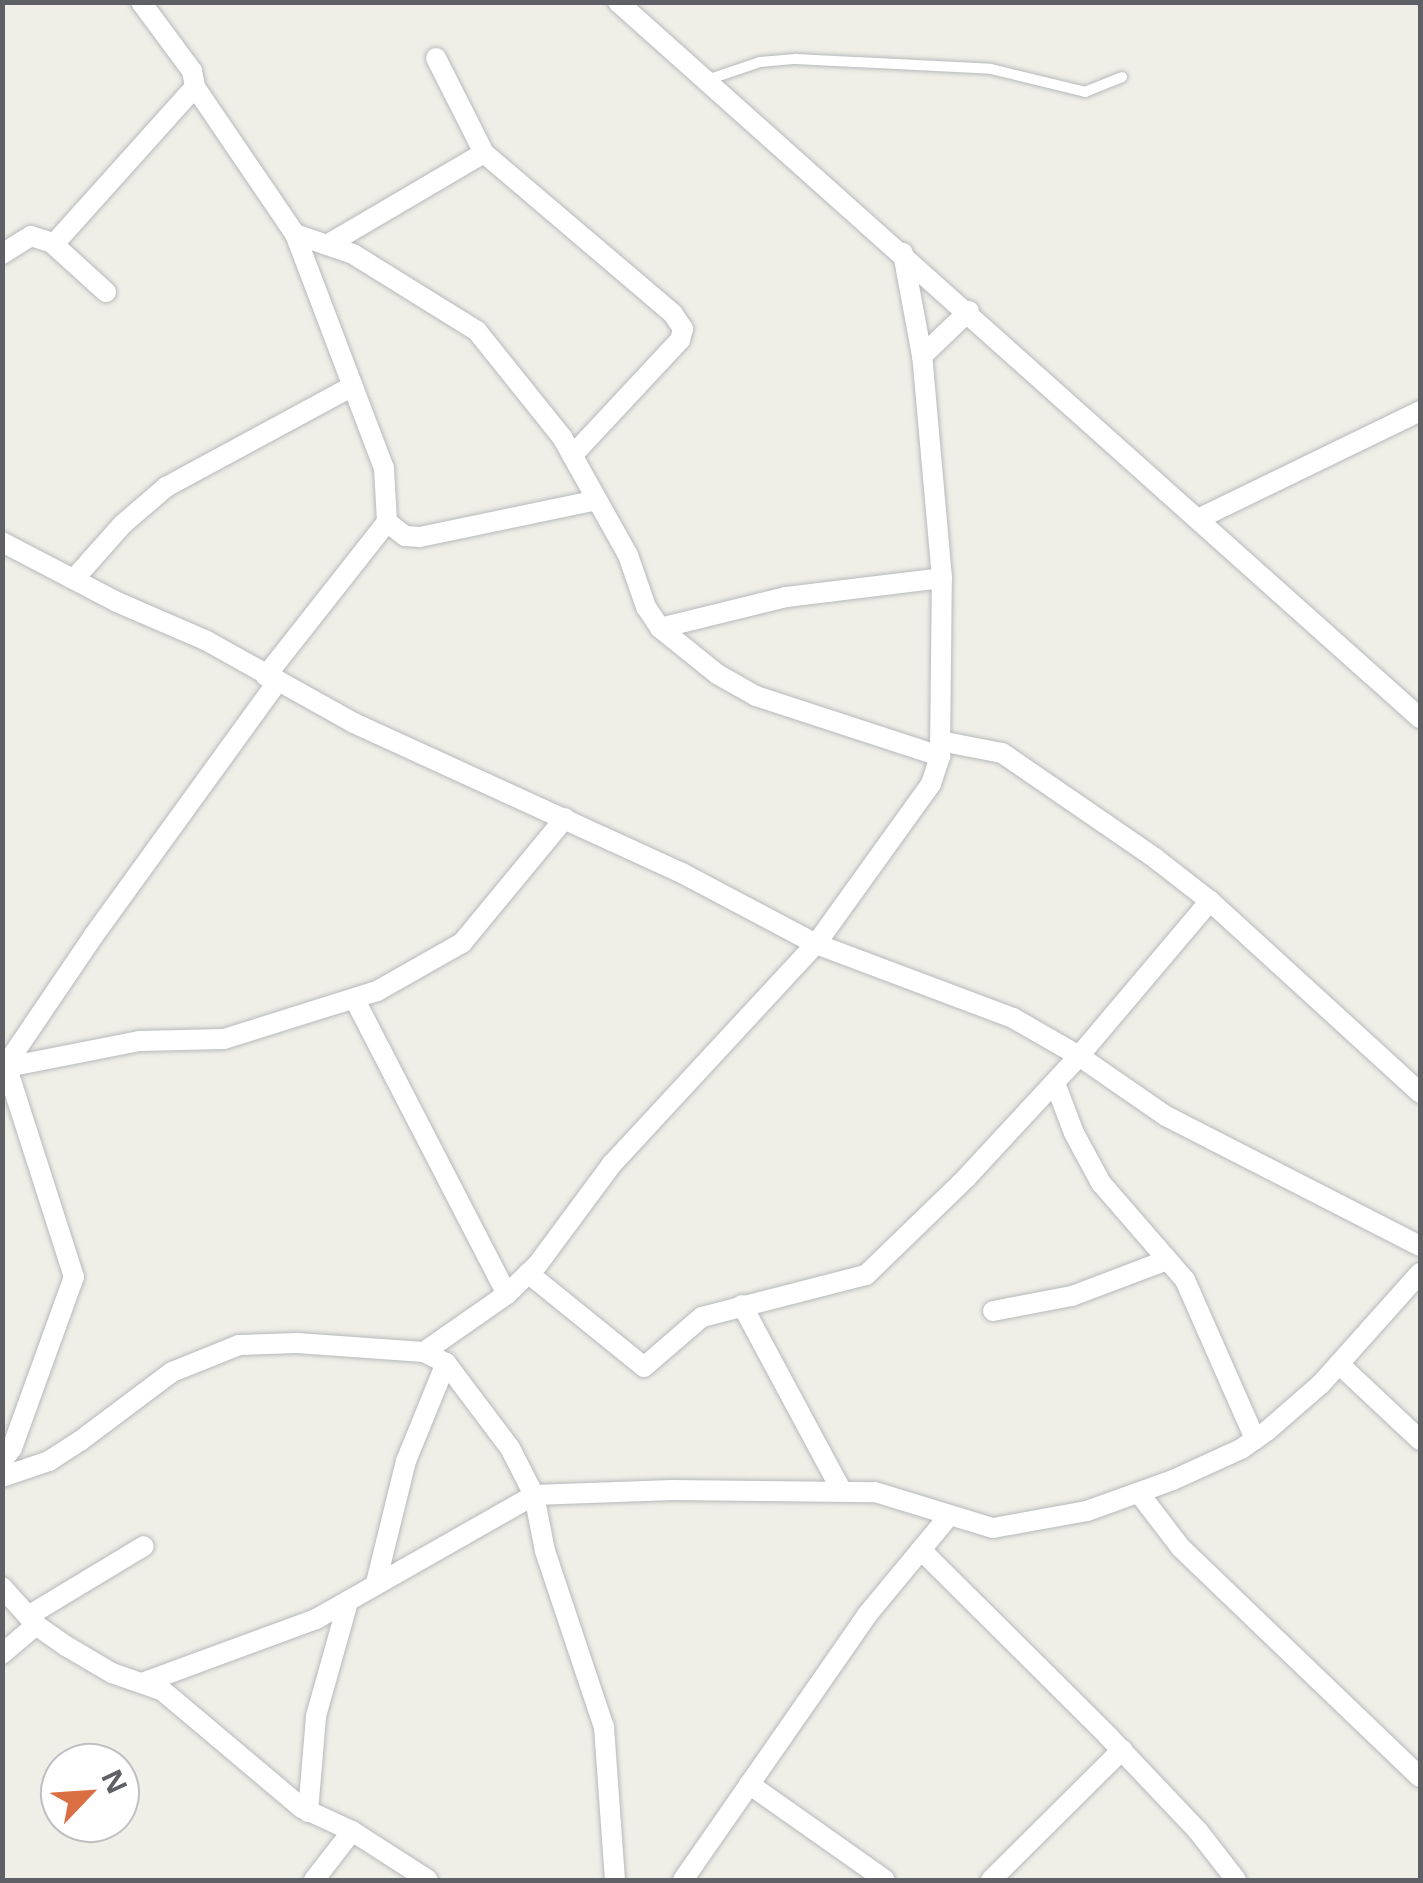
<!DOCTYPE html>
<style>
body{margin:0}
#map{position:relative;width:1423px;height:1883px;overflow:hidden;background:#efefe7;font-family:"Noto Sans",sans-serif}
div>[style]{position:absolute}
.roads{filter:drop-shadow(0 0 2px #b7b8bc) drop-shadow(0 0 2px #b7b8bc)}
.service>*{height:10px;margin:-5px;padding:0 5px;transform-origin:5px;border-radius:5px;background:#fff}
.minor>*{height:20px;margin:-10px;padding:0 10px;transform-origin:10px;border-radius:10px;background:#fff}
span{translate:-50% -50%;white-space:nowrap;text-align:center;line-height:1.15;-webkit-text-stroke:8px #fff;paint-order:stroke}
.frame{position:absolute;inset:0;border:5px solid #5f6066;pointer-events:none}
.north{position:absolute;left:40px;top:1743px;width:100px;height:100px;box-sizing:border-box;background:#fff;border:2px solid #bfbfc2;border-radius:50%;rotate:65deg;font-size:28px;font-weight:700;line-height:40px;text-align:center;color:#5f6066}
.north::after{content:'';display:block;margin:auto;width:35px;height:45px;background:#da6f43;clip-path:polygon(50% 0,100% 100%,50% 72%,0 100%)}
</style>
<div id="map">
<div class="roads">
<div class="service">
<div style="left:707px;top:80px;width:56px;rotate:-18.8deg"></div>
<div style="left:760px;top:62px;width:36px;rotate:-5deg"></div>
<div style="left:796px;top:59px;width:195px;rotate:2.9deg"></div>
<div style="left:991px;top:69px;width:97px;rotate:13.7deg"></div>
<div style="left:1085px;top:92px;width:40px;rotate:-22deg"></div>
</div>
<div class="minor">
<div style="left:141px;top:2px;width:86px;rotate:53.5deg"></div>
<div style="left:192px;top:71px;width:16px;rotate:79deg"></div>
<div style="left:195px;top:87px;width:178px;rotate:55.8deg"></div>
<div style="left:295px;top:234px;width:250px;rotate:69.2deg"></div>
<div style="left:384px;top:468px;width:54px;rotate:86.8deg"></div>
<div style="left:387px;top:522px;width:196px;rotate:128.2deg"></div>
<div style="left:618px;top:2px;width:1075px;rotate:41.76deg"></div>
<div style="left:436px;top:58px;width:106px;rotate:63.2deg"></div>
<div style="left:484px;top:153px;width:248px;rotate:40.4deg"></div>
<div style="left:673px;top:314px;width:18px;rotate:56deg"></div>
<div style="left:683px;top:329px;width:11px;rotate:105deg"></div>
<div style="left:680px;top:340px;width:158px;rotate:133deg"></div>
<div style="left:295px;top:234px;width:61px;rotate:19deg"></div>
<div style="left:353px;top:254px;width:146px;rotate:31.8deg"></div>
<div style="left:477px;top:331px;width:136px;rotate:51.3deg"></div>
<div style="left:562px;top:437px;width:135px;rotate:60.8deg"></div>
<div style="left:628px;top:555px;width:55px;rotate:70.9deg"></div>
<div style="left:646px;top:607px;width:25px;rotate:56deg"></div>
<div style="left:660px;top:628px;width:73px;rotate:38.9deg"></div>
<div style="left:717px;top:674px;width:45px;rotate:29.4deg"></div>
<div style="left:756px;top:696px;width:194px;rotate:18.1deg"></div>
<div style="left:54px;top:244px;width:211px;rotate:-48.1deg"></div>
<div style="left:327px;top:245px;width:182px;rotate:-30.4deg"></div>
<div style="left:2px;top:254px;width:34px;rotate:-32deg"></div>
<div style="left:31px;top:236px;width:22px;rotate:18deg"></div>
<div style="left:52px;top:243px;width:73px;rotate:42.2deg"></div>
<div style="left:922px;top:356px;width:65px;rotate:-43.8deg"></div>
<div style="left:1200px;top:518px;width:245px;rotate:-25.9deg"></div>
<div style="left:387px;top:522px;width:23px;rotate:38deg"></div>
<div style="left:405px;top:536px;width:15px;rotate:4deg"></div>
<div style="left:420px;top:537px;width:181px;rotate:-11.8deg"></div>
<div style="left:2px;top:542px;width:130px;rotate:27.6deg"></div>
<div style="left:117px;top:602px;width:98px;rotate:23.4deg"></div>
<div style="left:207px;top:641px;width:168px;rotate:29.2deg"></div>
<div style="left:354px;top:723px;width:361px;rotate:24.6deg"></div>
<div style="left:682px;top:873px;width:152px;rotate:27.9deg"></div>
<div style="left:816px;top:944px;width:210px;rotate:20.6deg"></div>
<div style="left:1013px;top:1018px;width:76px;rotate:29.9deg"></div>
<div style="left:1079px;top:1056px;width:106px;rotate:34.6deg"></div>
<div style="left:1166px;top:1116px;width:285px;rotate:27.1deg"></div>
<div style="left:75px;top:578px;width:72px;rotate:-48.4deg"></div>
<div style="left:123px;top:524px;width:57px;rotate:-40.7deg"></div>
<div style="left:166px;top:487px;width:210px;rotate:-28.4deg"></div>
<div style="left:660px;top:628px;width:130px;rotate:-13.8deg"></div>
<div style="left:786px;top:597px;width:157px;rotate:-6.9deg"></div>
<div style="left:940px;top:741px;width:63px;rotate:11deg"></div>
<div style="left:1002px;top:753px;width:187px;rotate:34.5deg"></div>
<div style="left:1156px;top:859px;width:68px;rotate:37.9deg"></div>
<div style="left:1210px;top:901px;width:285px;rotate:42.4deg"></div>
<div style="left:355px;top:1000px;width:331px;rotate:62.7deg"></div>
<div style="left:2px;top:1068px;width:140px;rotate:-11.1deg"></div>
<div style="left:139px;top:1041px;width:85px;rotate:-1.3deg"></div>
<div style="left:224px;top:1039px;width:160px;rotate:-17.4deg"></div>
<div style="left:377px;top:991px;width:98px;rotate:-29.5deg"></div>
<div style="left:462px;top:943px;width:162px;rotate:-50.5deg"></div>
<div style="left:1055px;top:1083px;width:53px;rotate:69.2deg"></div>
<div style="left:1074px;top:1133px;width:57px;rotate:61.6deg"></div>
<div style="left:1101px;top:1183px;width:128px;rotate:49.1deg"></div>
<div style="left:1185px;top:1280px;width:174px;rotate:66.2deg"></div>
<div style="left:528px;top:1273px;width:149px;rotate:39deg"></div>
<div style="left:644px;top:1367px;width:77px;rotate:-40.8deg"></div>
<div style="left:702px;top:1317px;width:169px;rotate:-14.4deg"></div>
<div style="left:866px;top:1275px;width:139px;rotate:-44.1deg"></div>
<div style="left:966px;top:1178px;width:166px;rotate:-47.2deg"></div>
<div style="left:1079px;top:1056px;width:203px;rotate:-49.8deg"></div>
<div style="left:742px;top:1305px;width:210px;rotate:61.8deg"></div>
<div style="left:993px;top:1311px;width:80px;rotate:-10.8deg"></div>
<div style="left:1072px;top:1296px;width:102px;rotate:-20.8deg"></div>
<div style="left:424px;top:1352px;width:101px;rotate:-34.9deg"></div>
<div style="left:507px;top:1294px;width:43px;rotate:-44.1deg"></div>
<div style="left:538px;top:1264px;width:124px;rotate:-53.5deg"></div>
<div style="left:612px;top:1164px;width:300px;rotate:-47.2deg"></div>
<div style="left:816px;top:944px;width:197px;rotate:-54.3deg"></div>
<div style="left:931px;top:784px;width:29px;rotate:-72deg"></div>
<div style="left:940px;top:756px;width:178px;rotate:-89.4deg"></div>
<div style="left:942px;top:578px;width:223px;rotate:-95.1deg"></div>
<div style="left:922px;top:356px;width:105px;rotate:-100.5deg"></div>
<div style="left:1339px;top:1364px;width:111px;rotate:43.2deg"></div>
<div style="left:2px;top:1461px;width:16px;rotate:-52deg"></div>
<div style="left:12px;top:1448px;width:182px;rotate:-70.1deg"></div>
<div style="left:74px;top:1277px;width:223px;rotate:-107.8deg"></div>
<div style="left:6px;top:1065px;width:157px;rotate:-55.9deg"></div>
<div style="left:94px;top:935px;width:314px;rotate:-54.1deg"></div>
<div style="left:2px;top:1477px;width:50px;rotate:-18.8deg"></div>
<div style="left:49px;top:1461px;width:37px;rotate:-33deg"></div>
<div style="left:80px;top:1441px;width:115px;rotate:-36.9deg"></div>
<div style="left:172px;top:1372px;width:72px;rotate:-21.9deg"></div>
<div style="left:239px;top:1345px;width:58px;rotate:-2deg"></div>
<div style="left:297px;top:1343px;width:127px;rotate:4.1deg"></div>
<div style="left:424px;top:1352px;width:25px;rotate:27deg"></div>
<div style="left:446px;top:1363px;width:106px;rotate:53deg"></div>
<div style="left:510px;top:1448px;width:53px;rotate:62.9deg"></div>
<div style="left:534px;top:1495px;width:57px;rotate:78.9deg"></div>
<div style="left:545px;top:1551px;width:186px;rotate:71.5deg"></div>
<div style="left:604px;top:1727px;width:153px;rotate:85.9deg"></div>
<div style="left:1139px;top:1493px;width:69px;rotate:52.6deg"></div>
<div style="left:1181px;top:1548px;width:331px;rotate:43.8deg"></div>
<div style="left:921px;top:1550px;width:264px;rotate:44.8deg"></div>
<div style="left:1108px;top:1736px;width:131px;rotate:46.5deg"></div>
<div style="left:1198px;top:1831px;width:62px;rotate:52.2deg"></div>
<div style="left:376px;top:1583px;width:126px;rotate:-76.2deg"></div>
<div style="left:406px;top:1461px;width:106px;rotate:-67.8deg"></div>
<div style="left:2px;top:1587px;width:51px;rotate:48.2deg"></div>
<div style="left:36px;top:1625px;width:37px;rotate:35deg"></div>
<div style="left:66px;top:1646px;width:53px;rotate:30.4deg"></div>
<div style="left:112px;top:1673px;width:54px;rotate:19.4deg"></div>
<div style="left:163px;top:1691px;width:182px;rotate:40.1deg"></div>
<div style="left:302px;top:1808px;width:55px;rotate:24.7deg"></div>
<div style="left:352px;top:1831px;width:90px;rotate:32.8deg"></div>
<div style="left:28px;top:1616px;width:135px;rotate:-31.1deg"></div>
<div style="left:2px;top:1654px;width:45px;rotate:-40.5deg"></div>
<div style="left:145px;top:1682px;width:182px;rotate:-20.2deg"></div>
<div style="left:316px;top:1619px;width:251px;rotate:-29.6deg"></div>
<div style="left:534px;top:1495px;width:138px;rotate:-2.1deg"></div>
<div style="left:672px;top:1490px;width:203px;rotate:0.6deg"></div>
<div style="left:875px;top:1492px;width:123px;rotate:17deg"></div>
<div style="left:993px;top:1528px;width:96px;rotate:-10.3deg"></div>
<div style="left:1087px;top:1511px;width:91px;rotate:-19.8deg"></div>
<div style="left:1173px;top:1480px;width:75px;rotate:-24.5deg"></div>
<div style="left:1241px;top:1449px;width:33px;rotate:-35deg"></div>
<div style="left:1268px;top:1430px;width:70px;rotate:-41deg"></div>
<div style="left:1321px;top:1384px;width:149px;rotate:-48.3deg"></div>
<div style="left:749px;top:1784px;width:166px;rotate:35.2deg"></div>
<div style="left:308px;top:1812px;width:96px;rotate:-85.2deg"></div>
<div style="left:316px;top:1716px;width:118px;rotate:-74.3deg"></div>
<div style="left:314px;top:1880px;width:62px;rotate:-52.2deg"></div>
<div style="left:683px;top:1880px;width:323px;rotate:-55.2deg"></div>
<div style="left:867px;top:1615px;width:129px;rotate:-50.4deg"></div>
<div style="left:991px;top:1880px;width:185px;rotate:-44.8deg"></div>
</div>
</div>
<div class="frame"></div>
<div class="north">N</div>
</div>
